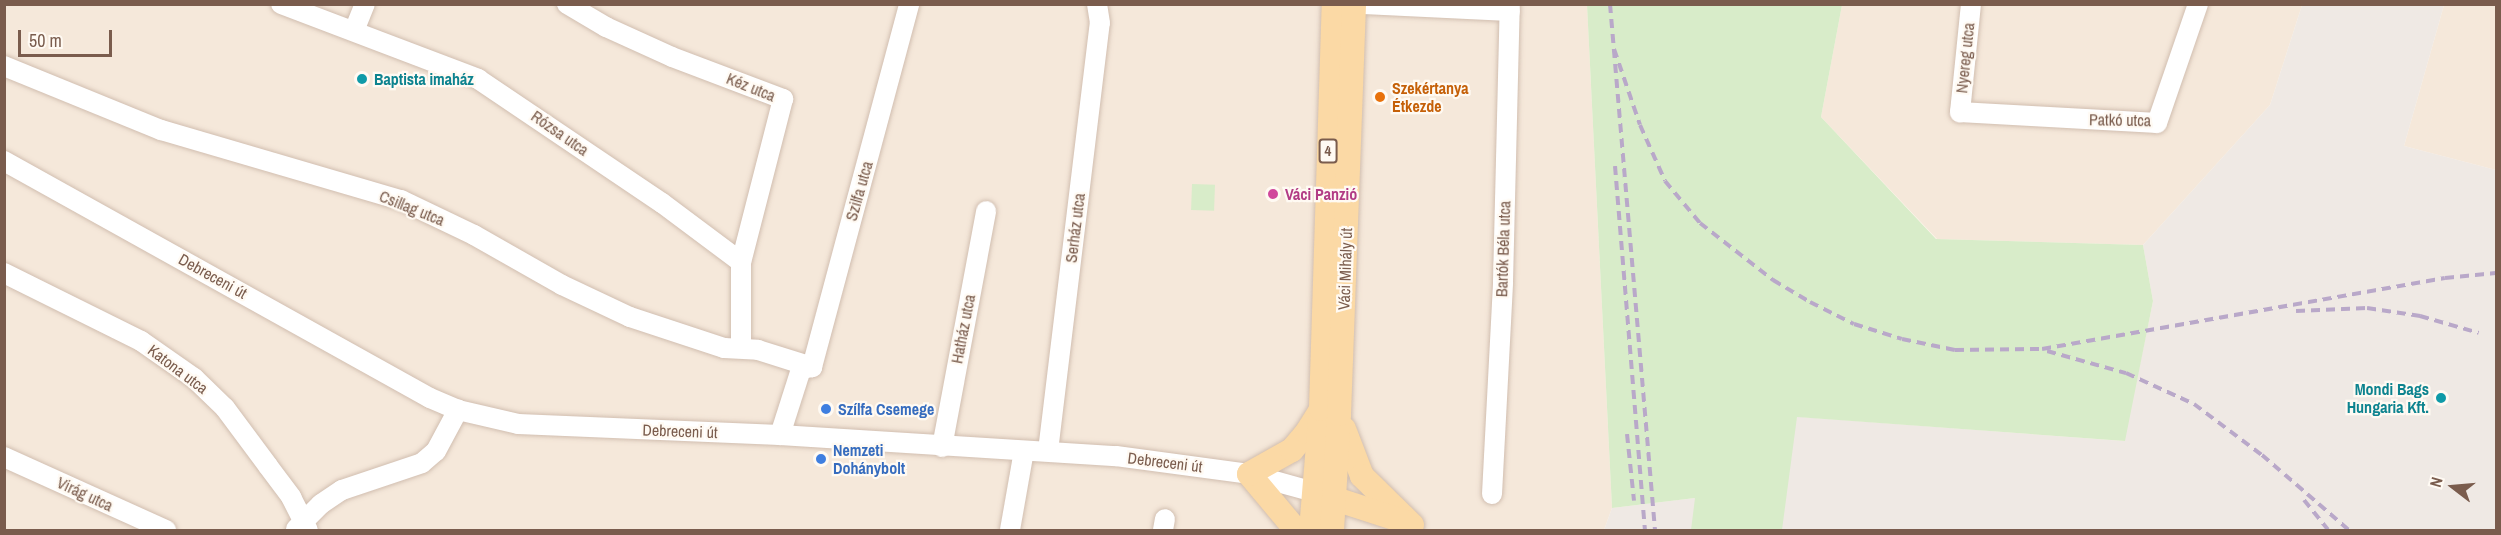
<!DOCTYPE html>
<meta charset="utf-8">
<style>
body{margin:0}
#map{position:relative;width:2501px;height:535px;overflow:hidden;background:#fdf6ec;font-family:"Archivo Narrow",sans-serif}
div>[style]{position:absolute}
.residential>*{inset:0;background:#f5e8da}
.industrial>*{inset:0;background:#efe9e4}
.green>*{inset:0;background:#d8ecc9;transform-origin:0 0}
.roads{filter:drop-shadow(0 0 2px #d1beb0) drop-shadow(0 0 2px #d1beb0)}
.minor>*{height:20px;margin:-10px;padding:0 10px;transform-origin:10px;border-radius:10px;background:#fff}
.major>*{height:24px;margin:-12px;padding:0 12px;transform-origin:12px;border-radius:12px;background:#fbd9a5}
.rail>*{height:4px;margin-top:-2px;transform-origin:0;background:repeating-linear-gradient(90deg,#b9a8c9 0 9px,transparent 0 15px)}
.dots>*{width:16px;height:16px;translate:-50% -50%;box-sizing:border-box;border:3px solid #fffaf3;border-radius:50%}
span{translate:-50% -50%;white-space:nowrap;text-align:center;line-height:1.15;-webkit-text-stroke:4.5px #fffaf3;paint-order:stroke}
.shield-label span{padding:2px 4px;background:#fffaf3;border:2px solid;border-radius:4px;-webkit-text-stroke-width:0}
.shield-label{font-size:15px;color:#7a5c4d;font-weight:700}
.street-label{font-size:16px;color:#7a5c4d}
.culture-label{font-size:16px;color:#0d838f;font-weight:700}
.left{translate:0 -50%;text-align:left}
.right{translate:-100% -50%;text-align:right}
.food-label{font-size:16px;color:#c56008;font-weight:700}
.hotel-label{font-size:16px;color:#b23c85;font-weight:700}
.shop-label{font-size:16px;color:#366cbe;font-weight:700}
.frame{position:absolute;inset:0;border:6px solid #7a5c4d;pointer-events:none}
.north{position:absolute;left:2423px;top:457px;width:60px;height:60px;-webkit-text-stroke:4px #fffaf3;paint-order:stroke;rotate:286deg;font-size:16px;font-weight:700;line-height:24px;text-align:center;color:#7a5c4d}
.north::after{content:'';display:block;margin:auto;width:21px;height:27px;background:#7a5c4d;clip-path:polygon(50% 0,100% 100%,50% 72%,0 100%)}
.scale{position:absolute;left:18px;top:30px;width:94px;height:27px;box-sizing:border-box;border:3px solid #7a5c4d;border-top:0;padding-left:8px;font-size:18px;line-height:21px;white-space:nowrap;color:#7a5c4d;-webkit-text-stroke:4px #fffaf3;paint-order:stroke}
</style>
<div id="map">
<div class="residential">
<div style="clip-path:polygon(4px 5px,1587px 5px,1612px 508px,1604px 530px,5px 530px)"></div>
<div style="clip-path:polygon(1842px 5px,2302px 5px,2270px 105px,2143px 245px,1937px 239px,1821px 117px)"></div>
<div style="clip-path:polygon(2444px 5px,2496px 5px,2496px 170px,2404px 146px)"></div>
</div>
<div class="industrial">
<div style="clip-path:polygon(2302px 5px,2444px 5px,2404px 146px,2496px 170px,2496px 530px,1604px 530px,1612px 508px,1695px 498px,1706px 410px,2124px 441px,2153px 301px,2143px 245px,2270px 105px)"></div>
</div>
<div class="green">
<div style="clip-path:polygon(1587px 5px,1842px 5px,1821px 117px,1936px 239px,2143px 245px,2153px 301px,2125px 441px,1797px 417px,1782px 530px,1691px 530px,1695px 498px,1612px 508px)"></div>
<div style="left:1192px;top:184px;width:23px;height:26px;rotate:2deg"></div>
</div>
<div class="roads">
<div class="minor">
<div style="left:281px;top:4px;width:211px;rotate:20.8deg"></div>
<div style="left:478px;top:79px;width:222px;rotate:34deg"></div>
<div style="left:662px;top:203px;width:99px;rotate:36.8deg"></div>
<div style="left:741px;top:262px;width:86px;rotate:90deg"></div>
<div style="left:567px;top:4px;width:45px;rotate:30.5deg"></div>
<div style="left:606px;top:27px;width:72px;rotate:24.4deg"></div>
<div style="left:672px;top:57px;width:119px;rotate:20.7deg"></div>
<div style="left:783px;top:99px;width:168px;rotate:104.4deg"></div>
<div style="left:1363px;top:4px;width:147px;rotate:2.7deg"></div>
<div style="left:1971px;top:4px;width:109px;rotate:95.8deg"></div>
<div style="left:1960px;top:112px;width:197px;rotate:3.2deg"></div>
<div style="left:2157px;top:123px;width:126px;rotate:-71deg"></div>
<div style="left:354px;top:31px;width:29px;rotate:-68deg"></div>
<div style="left:4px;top:66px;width:170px;rotate:22.2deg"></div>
<div style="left:161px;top:130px;width:250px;rotate:16.3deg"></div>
<div style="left:401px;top:200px;width:81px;rotate:25.6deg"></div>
<div style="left:474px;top:235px;width:101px;rotate:29.6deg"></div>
<div style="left:562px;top:285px;width:75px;rotate:25.2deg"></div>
<div style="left:630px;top:317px;width:99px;rotate:18.3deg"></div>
<div style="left:724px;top:348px;width:34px;rotate:3deg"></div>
<div style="left:758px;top:350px;width:57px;rotate:17.5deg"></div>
<div style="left:4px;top:161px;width:487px;rotate:29.1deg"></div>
<div style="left:430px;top:398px;width:30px;rotate:23deg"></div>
<div style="left:458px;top:410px;width:62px;rotate:13.1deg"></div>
<div style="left:518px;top:424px;width:262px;rotate:2.4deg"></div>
<div style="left:780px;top:435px;width:337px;rotate:3.6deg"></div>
<div style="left:1116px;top:456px;width:134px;rotate:7.7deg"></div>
<div style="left:1249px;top:474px;width:67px;rotate:15.5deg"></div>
<div style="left:4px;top:273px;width:153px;rotate:26.4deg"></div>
<div style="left:141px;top:341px;width:65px;rotate:34.9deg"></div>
<div style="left:194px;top:378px;width:43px;rotate:44.1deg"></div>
<div style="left:225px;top:408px;width:72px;rotate:53.4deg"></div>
<div style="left:268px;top:466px;width:39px;rotate:53deg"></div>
<div style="left:291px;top:497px;width:37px;rotate:63deg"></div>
<div style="left:801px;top:369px;width:11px;rotate:-10deg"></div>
<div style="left:812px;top:367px;width:376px;rotate:-75deg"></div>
<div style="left:780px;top:435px;width:69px;rotate:-72.3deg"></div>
<div style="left:942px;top:447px;width:240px;rotate:-79.4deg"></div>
<div style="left:1048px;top:451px;width:431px;rotate:-83.1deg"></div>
<div style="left:1100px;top:23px;width:19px;rotate:-99deg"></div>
<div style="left:4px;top:457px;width:178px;rotate:24.3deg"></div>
<div style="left:1492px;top:494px;width:212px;rotate:-87deg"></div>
<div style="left:1503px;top:282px;width:278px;rotate:-88.6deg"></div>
<div style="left:296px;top:529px;width:35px;rotate:-45deg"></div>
<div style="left:321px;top:504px;width:25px;rotate:-34deg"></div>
<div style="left:342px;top:490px;width:84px;rotate:-18.6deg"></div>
<div style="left:422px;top:463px;width:18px;rotate:-41deg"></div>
<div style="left:436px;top:451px;width:47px;rotate:-61.8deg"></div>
<div style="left:1010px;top:530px;width:80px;rotate:-80deg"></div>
<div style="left:1163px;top:530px;width:11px;rotate:-80deg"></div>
</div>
<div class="major">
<div style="left:1344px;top:429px;width:50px;rotate:69deg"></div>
<div style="left:1362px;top:476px;width:70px;rotate:44.4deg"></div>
<div style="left:1320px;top:494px;width:90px;rotate:18deg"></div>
<div style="left:1296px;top:530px;width:73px;rotate:-130deg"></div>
<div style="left:1249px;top:474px;width:49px;rotate:-29.2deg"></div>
<div style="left:1292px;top:450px;width:23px;rotate:-50deg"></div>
<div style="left:1307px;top:432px;width:25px;rotate:-58deg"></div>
<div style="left:1311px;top:530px;width:121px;rotate:-85.3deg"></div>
<div style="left:1321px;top:409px;width:405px;rotate:-88.2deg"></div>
<div style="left:1332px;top:530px;width:116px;rotate:-86.5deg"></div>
<div style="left:1339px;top:414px;width:410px;rotate:-87.9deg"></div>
</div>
</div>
<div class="rail">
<div style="left:1610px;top:4px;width:528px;rotate:85.11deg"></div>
<div style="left:1614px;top:49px;width:80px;rotate:71.1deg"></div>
<div style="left:1640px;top:125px;width:61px;rotate:65.9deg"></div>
<div style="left:1665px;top:181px;width:55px;rotate:50.2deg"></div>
<div style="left:1700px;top:223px;width:93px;rotate:38deg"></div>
<div style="left:1773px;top:280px;width:43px;rotate:30.7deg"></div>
<div style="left:1810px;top:302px;width:49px;rotate:26.6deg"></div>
<div style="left:1854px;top:324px;width:50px;rotate:17.4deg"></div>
<div style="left:1902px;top:339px;width:54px;rotate:11.7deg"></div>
<div style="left:1955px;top:350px;width:87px;rotate:-0.7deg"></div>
<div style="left:2042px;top:349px;width:409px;rotate:-10deg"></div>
<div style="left:2445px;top:278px;width:51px;rotate:-5.6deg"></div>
<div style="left:1615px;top:166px;width:365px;rotate:85.3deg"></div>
<div style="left:2296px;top:311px;width:71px;rotate:-2.4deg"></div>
<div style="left:2367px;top:308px;width:54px;rotate:8.6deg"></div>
<div style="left:2420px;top:316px;width:61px;rotate:16.1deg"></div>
<div style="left:2047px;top:351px;width:82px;rotate:15.6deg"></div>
<div style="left:2126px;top:373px;width:75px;rotate:24.5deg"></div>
<div style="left:2194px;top:404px;width:85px;rotate:36.9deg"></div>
<div style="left:2262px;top:455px;width:115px;rotate:40.8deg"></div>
<div style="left:1627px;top:434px;width:67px;rotate:84deg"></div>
<div style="left:2304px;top:500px;width:38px;rotate:51deg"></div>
</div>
<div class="dots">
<div style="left:362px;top:79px;background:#0f9aa8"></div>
<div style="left:1380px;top:97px;background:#e8710a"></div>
<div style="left:1273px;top:194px;background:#d1479c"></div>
<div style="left:2441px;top:398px;background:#0f9aa8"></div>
<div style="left:826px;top:409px;background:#3f7fe0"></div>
<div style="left:821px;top:459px;background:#3f7fe0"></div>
</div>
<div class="shield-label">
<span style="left:1328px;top:151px">4</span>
</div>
<div class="street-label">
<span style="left:1965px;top:58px;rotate:-84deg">Nyereg utca</span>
<span style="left:751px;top:87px;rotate:22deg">Kéz utca</span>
<span style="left:2120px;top:120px;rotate:1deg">Patkó utca</span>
<span style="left:560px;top:133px;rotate:35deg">Rózsa utca</span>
<span style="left:859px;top:191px;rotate:-74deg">Szilfa utca</span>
<span style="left:412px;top:208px;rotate:22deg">Csillag utca</span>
<span style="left:1075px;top:228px;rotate:-83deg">Serház utca</span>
<span style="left:1503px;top:249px;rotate:-88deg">Bartók Béla utca</span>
<span style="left:1345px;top:269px;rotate:-88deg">Váci Mihály út</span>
<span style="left:213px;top:276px;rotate:29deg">Debreceni út</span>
<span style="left:963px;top:329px;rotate:-79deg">Hatház utca</span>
<span style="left:178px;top:369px;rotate:37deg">Katona utca</span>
<span style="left:680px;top:431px;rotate:2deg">Debreceni út</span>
<span style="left:1165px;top:462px;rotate:7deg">Debreceni út</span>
<span style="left:85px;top:494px;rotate:25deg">Virág utca</span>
</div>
<div class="culture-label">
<span class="left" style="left:374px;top:79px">Baptista imaház</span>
<span class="right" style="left:2429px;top:398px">Mondi Bags<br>Hungaria Kft.</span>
</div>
<div class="food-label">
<span class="left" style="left:1392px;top:97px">Szekértanya<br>Étkezde</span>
</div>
<div class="hotel-label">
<span class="left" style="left:1285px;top:194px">Váci Panzió</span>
</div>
<div class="shop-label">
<span class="left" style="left:838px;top:409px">Szílfa Csemege</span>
<span class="left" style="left:833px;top:459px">Nemzeti<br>Dohánybolt</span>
</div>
<div class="frame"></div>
<div class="north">N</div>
<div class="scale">50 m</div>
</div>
